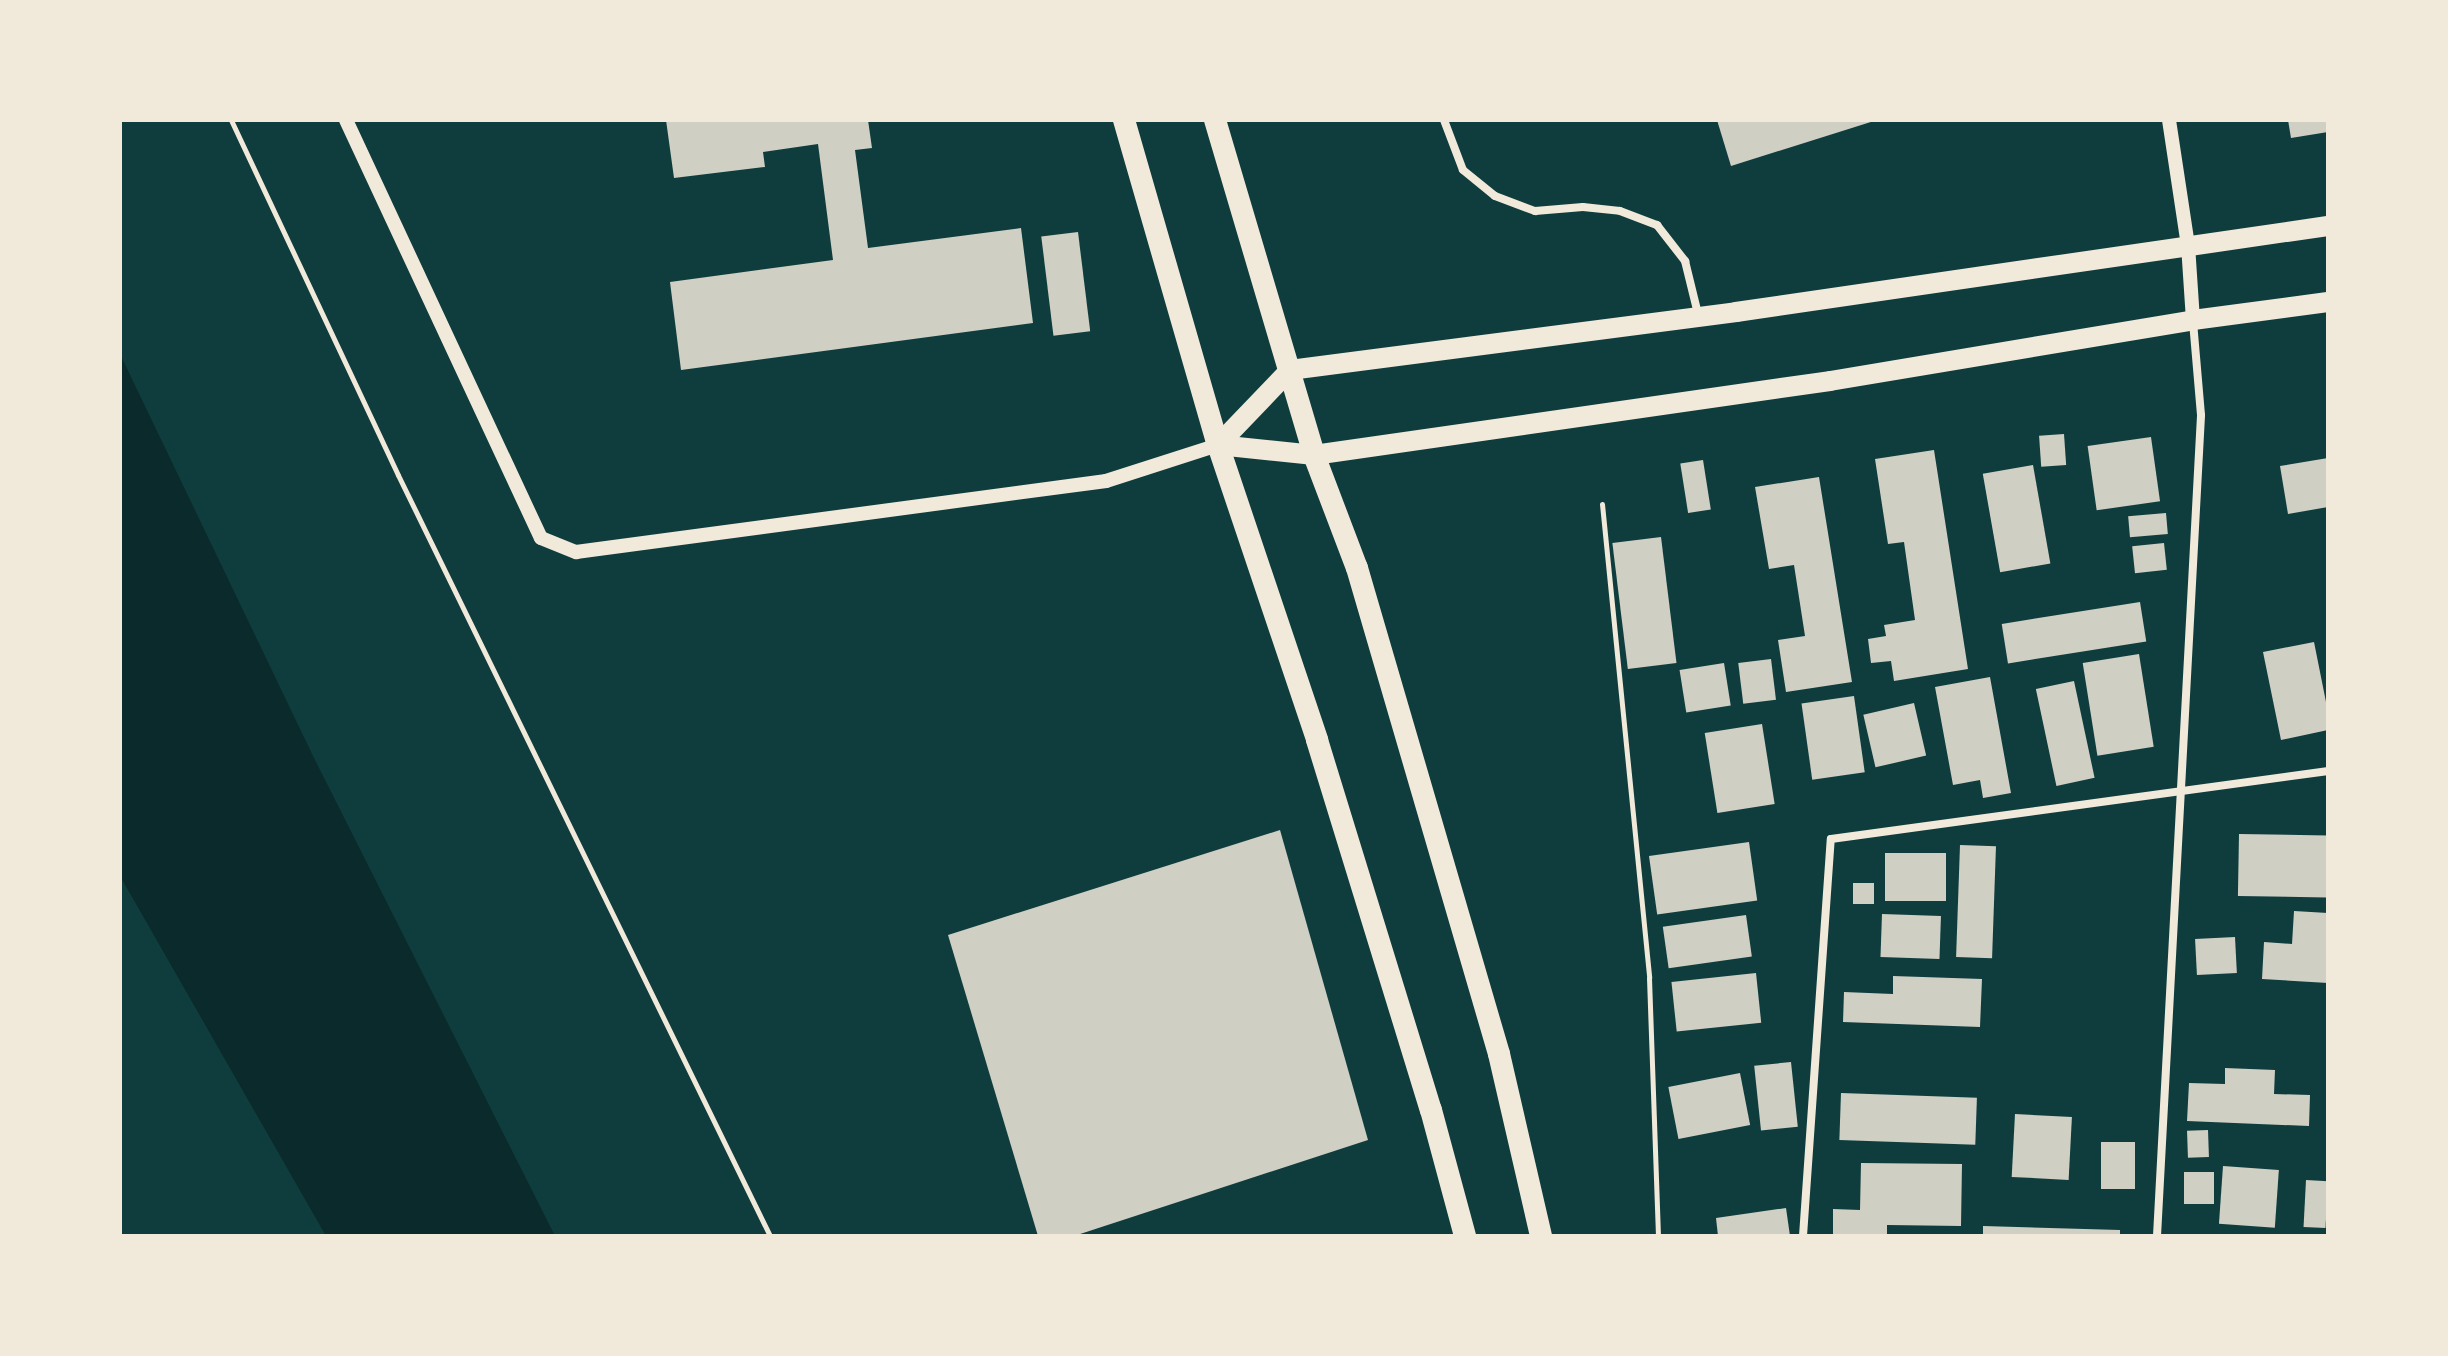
<!DOCTYPE html>
<style>
body{margin:0}
#map{position:relative;width:2448px;height:1356px;overflow:hidden;background:#0f3d3e;font-family:Georgia,serif}
div>[style]{position:absolute}
.water>*{inset:0;background:#0a2a2b}
.building>*{inset:0;background:#cfcfc3;transform-origin:0 0}
.path>*{height:5px;margin:-2.5px;padding:0 2.5px;transform-origin:2.5px;border-radius:2.5px;background:#f1e9da}
.minor>*{height:8px;margin:-4px;padding:0 4px;transform-origin:4px;border-radius:4px;background:#f1e9da}
.tertiary>*{height:14px;margin:-7px;padding:0 7px;transform-origin:7px;border-radius:7px;background:#f1e9da}
.primary>*{height:20px;margin:-10px;padding:0 10px;transform-origin:10px;border-radius:10px;background:#f1e9da}
.trunk>*{height:22px;margin:-11px;padding:0 11px;transform-origin:11px;border-radius:11px;background:#f1e9da}
span{translate:-50% -50%;white-space:nowrap;text-align:center;line-height:1.15;-webkit-text-stroke:6px #f1e9da;paint-order:stroke}
.frame{position:absolute;inset:0;border:122px solid #f1e9da;pointer-events:none}
</style>
<div id="map">
<div class="water">
<div style="clip-path:polygon(120px 354px,313px 756px,555px 1236px,326px 1236px,120px 876px)"></div>
</div>
<div class="building">
<div style="clip-path:polygon(666px 120px,868px 120px,872px 148px,855px 150px,868px 248px,1021px 228px,1033px 323px,681px 370px,670px 282px,833px 260px,818px 144px,763px 152px,765px 167px,674px 178px)"></div>
<div style="clip-path:polygon(1717px 120px,1874px 120px,1874px 121px,1731px 166px)"></div>
<div style="clip-path:polygon(2288px 120px,2328px 120px,2328px 132px,2291px 138px)"></div>
<div style="left:1078px;top:232px;width:100px;height:37px;rotate:83deg"></div>
<div style="left:2064px;top:434px;width:31px;height:25px;rotate:86deg"></div>
<div style="left:2151px;top:437px;width:65px;height:64px;rotate:82deg"></div>
<div style="clip-path:polygon(1934px 450px,1968px 669px,1894px 681px,1891px 661px,1871px 663px,1868px 639px,1886px 636px,1884px 625px,1915px 620px,1904px 542px,1888px 544px,1875px 459px)"></div>
<div style="clip-path:polygon(2328px 458px,2328px 507px,2288px 514px,2280px 466px)"></div>
<div style="left:1703px;top:460px;width:50px;height:23px;rotate:81deg"></div>
<div style="left:2033px;top:465px;width:100px;height:51px;rotate:80deg"></div>
<div style="clip-path:polygon(1819px 477px,1852px 682px,1786px 692px,1778px 640px,1805px 636px,1794px 565px,1769px 569px,1755px 487px)"></div>
<div style="left:2166px;top:513px;width:21px;height:38px;rotate:85deg"></div>
<div style="left:1661px;top:537px;width:127px;height:49px;rotate:83deg"></div>
<div style="left:2164px;top:543px;width:27px;height:32px;rotate:84deg"></div>
<div style="left:2140px;top:602px;width:40px;height:140px;rotate:81deg"></div>
<div style="clip-path:polygon(2314px 642px,2328px 712px,2328px 730px,2281px 740px,2263px 652px)"></div>
<div style="left:2139px;top:654px;width:94px;height:57px;rotate:81deg"></div>
<div style="left:1771px;top:659px;width:41px;height:33px;rotate:83deg"></div>
<div style="left:1724px;top:663px;width:43px;height:45px;rotate:81deg"></div>
<div style="clip-path:polygon(1990px 677px,2011px 793px,1983px 798px,1980px 780px,1953px 785px,1935px 687px)"></div>
<div style="left:2074px;top:681px;width:99px;height:39px;rotate:78deg"></div>
<div style="left:1854px;top:696px;width:77px;height:53px;rotate:82deg"></div>
<div style="left:1914px;top:703px;width:54px;height:52px;rotate:77deg"></div>
<div style="left:1762px;top:724px;width:81px;height:58px;rotate:81deg"></div>
<div style="clip-path:polygon(1280px 830px,1368px 1140px,1074px 1236px,1038px 1236px,948px 935px)"></div>
<div style="left:2239px;top:834px;width:89px;height:62px;rotate:1deg"></div>
<div style="left:1749px;top:842px;width:59px;height:101px;rotate:82deg"></div>
<div style="left:1960px;top:845px;width:36px;height:112px;rotate:2deg"></div>
<div style="left:1885px;top:853px;width:61px;height:48px"></div>
<div style="left:1853px;top:883px;width:21px;height:21px"></div>
<div style="clip-path:polygon(2294px 911px,2328px 913px,2328px 983px,2262px 979px,2264px 942px,2292px 944px)"></div>
<div style="left:1882px;top:914px;width:59px;height:43px;rotate:2deg"></div>
<div style="left:1746px;top:915px;width:42px;height:84px;rotate:82deg"></div>
<div style="left:2235px;top:937px;width:36px;height:40px;rotate:87deg"></div>
<div style="left:1756px;top:973px;width:50px;height:85px;rotate:84deg"></div>
<div style="clip-path:polygon(1893px 976px,1982px 979px,1980px 1027px,1843px 1022px,1844px 992px,1893px 994px)"></div>
<div style="left:1791px;top:1062px;width:65px;height:37px;rotate:84deg"></div>
<div style="clip-path:polygon(2225px 1068px,2275px 1070px,2274px 1094px,2310px 1095px,2309px 1126px,2187px 1121px,2189px 1083px,2225px 1084px)"></div>
<div style="left:1740px;top:1073px;width:53px;height:73px;rotate:79deg"></div>
<div style="left:1841px;top:1093px;width:136px;height:47px;rotate:2deg"></div>
<div style="left:2015px;top:1114px;width:57px;height:63px;rotate:3deg"></div>
<div style="left:2208px;top:1130px;width:27px;height:21px;rotate:88deg"></div>
<div style="left:2101px;top:1142px;width:34px;height:47px"></div>
<div style="clip-path:polygon(1861px 1163px,1962px 1164px,1961px 1226px,1887px 1225px,1887px 1236px,1833px 1236px,1833px 1209px,1860px 1210px)"></div>
<div style="left:2223px;top:1166px;width:56px;height:58px;rotate:4deg"></div>
<div style="left:2184px;top:1172px;width:30px;height:32px"></div>
<div style="left:2306px;top:1180px;width:22px;height:47px;rotate:3deg"></div>
<div style="clip-path:polygon(1786px 1208px,1790px 1236px,1718px 1236px,1716px 1218px)"></div>
<div style="clip-path:polygon(1983px 1226px,2120px 1230px,2120px 1236px,1983px 1236px)"></div>
</div>
<div class="path">
<div style="left:231px;top:120px;width:392px;rotate:64.8deg"></div>
<div style="left:398px;top:475px;width:847px;rotate:63.95deg"></div>
<div style="left:1602px;top:504px;width:476px;rotate:84.3deg"></div>
<div style="left:1649px;top:978px;width:258px;rotate:88deg"></div>
</div>
<div class="minor">
<div style="left:1444px;top:120px;width:53px;rotate:69.2deg"></div>
<div style="left:1463px;top:170px;width:41px;rotate:39.1deg"></div>
<div style="left:1495px;top:196px;width:43px;rotate:20.6deg"></div>
<div style="left:1535px;top:211px;width:48px;rotate:-4.8deg"></div>
<div style="left:1583px;top:207px;width:37px;rotate:6deg"></div>
<div style="left:1620px;top:211px;width:40px;rotate:21deg"></div>
<div style="left:1657px;top:225px;width:46px;rotate:52.1deg"></div>
<div style="left:1685px;top:261px;width:55px;rotate:76.2deg"></div>
<div style="left:1803px;top:1236px;width:398px;rotate:-86deg"></div>
<div style="left:1831px;top:839px;width:502px;rotate:-7.79deg"></div>
<div style="left:2157px;top:1236px;width:822px;rotate:-86.93deg"></div>
<div style="left:2201px;top:415px;width:94px;rotate:-94.9deg"></div>
</div>
<div class="tertiary">
<div style="left:346px;top:120px;width:461px;rotate:65deg"></div>
<div style="left:541px;top:538px;width:38px;rotate:22deg"></div>
<div style="left:576px;top:552px;width:535px;rotate:-7.63deg"></div>
<div style="left:1106px;top:481px;width:118px;rotate:-17.8deg"></div>
<div style="left:2169px;top:120px;width:126px;rotate:81.4deg"></div>
<div style="left:2188px;top:245px;width:75px;rotate:86.2deg"></div>
</div>
<div class="primary">
<div style="left:1218px;top:445px;width:104px;rotate:-46.2deg"></div>
<div style="left:1290px;top:370px;width:450px;rotate:-7.4deg"></div>
<div style="left:1736px;top:312px;width:598px;rotate:-8.27deg"></div>
<div style="left:1218px;top:445px;width:97px;rotate:5.9deg"></div>
<div style="left:1314px;top:455px;width:521px;rotate:-8.16deg"></div>
<div style="left:1830px;top:381px;width:368px;rotate:-9.5deg"></div>
<div style="left:2193px;top:320px;width:136px;rotate:-7.6deg"></div>
</div>
<div class="trunk">
<div style="left:1124px;top:120px;width:338px;rotate:73.9deg"></div>
<div style="left:1218px;top:445px;width:311px;rotate:71.4deg"></div>
<div style="left:1317px;top:740px;width:387px;rotate:72.9deg"></div>
<div style="left:1431px;top:1110px;width:131px;rotate:74.9deg"></div>
<div style="left:1215px;top:120px;width:349px;rotate:73.5deg"></div>
<div style="left:1314px;top:455px;width:121px;rotate:69.2deg"></div>
<div style="left:1357px;top:568px;width:506px;rotate:73.71deg"></div>
<div style="left:1499px;top:1054px;width:187px;rotate:77deg"></div>
</div>
<div class="frame"></div>
</div>
